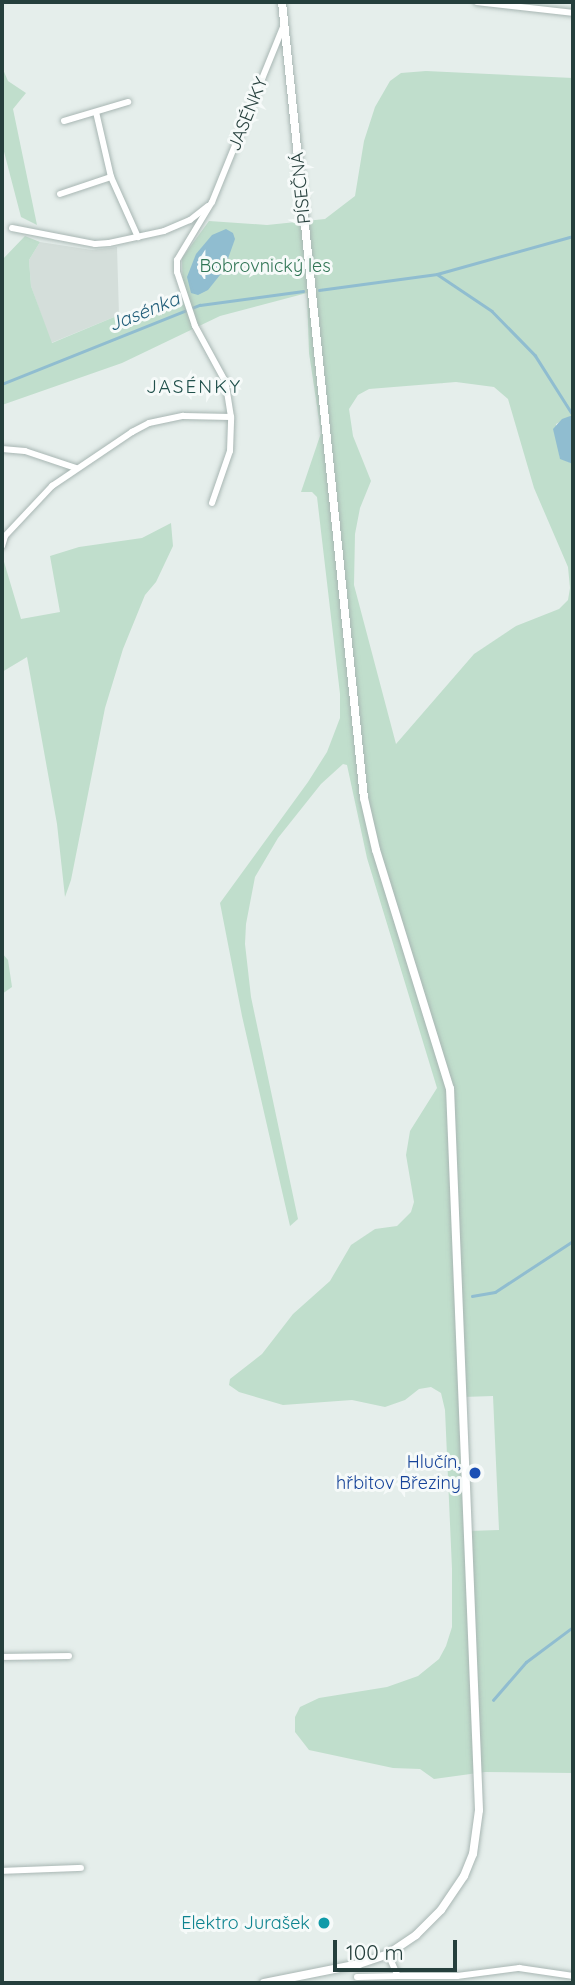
<!DOCTYPE html>
<meta charset="utf-8">
<style>
body{margin:0}
#map{position:relative;width:575px;height:1985px;overflow:hidden;background:#e5eeeb;font-family:Quicksand,sans-serif}
div>[style]{position:absolute}
.built>*{inset:0;background:#d4deda}
.green>*{inset:0;background:#c0decc}
.water>*{inset:0;background:#90bdd0}
.stream>*{height:2.5px;margin:-1.25px;padding:0 1.25px;transform-origin:1.25px;border-radius:1.25px;background:#90bdd0}
.roads{filter:drop-shadow(0 0 2px #a8b6b3) drop-shadow(0 0 2px #a8b6b3)}
.minor>*{height:6px;margin:-3px;padding:0 3px;transform-origin:3px;border-radius:3px;background:#fff}
.tertiary>*{height:8px;margin:-4px;padding:0 4px;transform-origin:4px;border-radius:4px;background:#fff}
.dots>*{width:19px;height:19px;translate:-50% -50%;box-sizing:border-box;border:4px solid #f6faf9;border-radius:50%}
span{translate:-50% -50%;white-space:nowrap;text-align:center;line-height:1.15;-webkit-text-stroke:6px #f6faf9;paint-order:stroke}
.street-label{font-size:18px;color:#253f3c}
.park-label{font-size:18px;color:#307555}
.transit-label{font-size:18px;color:#164399}
.right{translate:-100% -50%;text-align:right}
.culture-label{font-size:18px;color:#0d838f}
.water-label{font-size:19px;color:#215e7a;font-style:italic}
.neighbourhood-label{font-size:19px;color:#21514c;letter-spacing:2px}
.frame{position:absolute;inset:0;border:4px solid #253f3c;pointer-events:none}
.scale{position:absolute;left:333px;top:1940px;width:124px;height:32px;box-sizing:border-box;border:4px solid #253f3c;border-top:0;padding-left:9px;font-size:21px;line-height:24px;white-space:nowrap;color:#253f3c;-webkit-text-stroke:5px #f6faf9;paint-order:stroke}
</style>
<div id="map">
<div class="built">
<div style="clip-path:polygon(40px 242px,92px 250px,117px 247px,119px 315px,51px 343px,31px 286px,29px 260px)"></div>
</div>
<div class="green">
<div style="clip-path:polygon(2px 67px,8px 81px,26px 93px,13px 109px,37px 225px,21px 217px,2px 144px)"></div>
<div style="clip-path:polygon(evenodd,426px 71px,573px 78px,573px 415px,556px 424px,560px 458px,573px 464px,573px 1773px,485px 1772px,434px 1779px,420px 1769px,393px 1768px,309px 1750px,295px 1732px,295px 1717px,300px 1707px,319px 1698px,387px 1687px,418px 1676px,439px 1659px,446px 1646px,452px 1627px,452px 1569px,445px 1410px,441px 1393px,431px 1387px,419px 1389px,405px 1400px,385px 1407px,352px 1400px,283px 1405px,239px 1392px,229px 1385px,230px 1379px,262px 1354px,293px 1314px,330px 1281px,351px 1245px,375px 1229px,397px 1226px,411px 1212px,414px 1202px,406px 1155px,410px 1131px,437px 1088px,367px 858px,347px 765px,343px 764px,321px 784px,278px 838px,255px 877px,246px 924px,245px 944px,251px 997px,298px 1219px,290px 1226px,242px 1016px,220px 903px,308px 782px,327px 752px,340px 718px,340px 694px,317px 497px,312px 492px,301px 492px,321px 433px,309px 353px,307px 293px,220px 316px,122px 363px,2px 405px,2px 260px,25px 236px,40px 242px,29px 260px,31px 286px,52px 343px,119px 315px,136px 322px,183px 305px,182px 258px,209px 221px,267px 225px,325px 219px,355px 196px,364px 141px,375px 107px,390px 81px,401px 73px,426px 71px,456px 382px,494px 387px,508px 399px,534px 488px,568px 567px,570px 588px,568px 600px,559px 609px,516px 626px,474px 654px,396px 744px,354px 585px,355px 534px,360px 508px,371px 481px,353px 436px,349px 409px,358px 395px,369px 389px,456px 382px,426px 71px,493px 1396px,499px 1530px,468px 1531px,463px 1397px,493px 1396px)"></div>
<div style="clip-path:polygon(171px 523px,173px 546px,156px 582px,145px 595px,123px 649px,105px 708px,71px 880px,65px 897px,57px 824px,27px 657px,2px 672px,2px 555px,21px 619px,60px 612px,50px 556px,79px 547px,142px 538px)"></div>
<div style="clip-path:polygon(2px 953px,8px 960px,12px 987px,2px 994px)"></div>
</div>
<div class="water">
<div style="clip-path:polygon(226px 229px,233px 233px,235px 239px,224px 270px,208px 290px,198px 295px,191px 293px,187px 277px,196px 254px,212px 235px)"></div>
<div style="clip-path:polygon(573px 415px,573px 464px,560px 459px,553px 429px,562px 419px)"></div>
</div>
<div class="stream">
<div style="left:437px;top:274px;width:66px;rotate:33.9deg"></div>
<div style="left:492px;top:311px;width:62px;rotate:45.7deg"></div>
<div style="left:535px;top:355px;width:71px;rotate:57.7deg"></div>
<div style="left:319px;top:290px;width:119px;rotate:-7.7deg"></div>
<div style="left:437px;top:274px;width:141px;rotate:-15.6deg"></div>
<div style="left:2px;top:384px;width:213px;rotate:-21.8deg"></div>
<div style="left:200px;top:305px;width:104px;rotate:-7.7deg"></div>
<div style="left:472px;top:1296px;width:23px;rotate:-10deg"></div>
<div style="left:495px;top:1292px;width:93px;rotate:-33.2deg"></div>
<div style="left:493px;top:1700px;width:50px;rotate:-49deg"></div>
<div style="left:526px;top:1662px;width:59px;rotate:-36.7deg"></div>
</div>
<div class="roads">
<div class="minor">
<div style="left:477px;top:2px;width:97px;rotate:6.5deg"></div>
<div style="left:96px;top:112px;width:67px;rotate:77deg"></div>
<div style="left:111px;top:177px;width:66px;rotate:65.8deg"></div>
<div style="left:64px;top:121px;width:67px;rotate:-16.5deg"></div>
<div style="left:60px;top:194px;width:54px;rotate:-18.4deg"></div>
<div style="left:12px;top:228px;width:85px;rotate:10.9deg"></div>
<div style="left:95px;top:244px;width:14px;rotate:-4deg"></div>
<div style="left:109px;top:243px;width:56px;rotate:-12.3deg"></div>
<div style="left:164px;top:231px;width:28px;rotate:-23deg"></div>
<div style="left:190px;top:220px;width:23px;rotate:-38deg"></div>
<div style="left:2px;top:449px;width:23px;rotate:5deg"></div>
<div style="left:25px;top:451px;width:54px;rotate:18.4deg"></div>
<div style="left:212px;top:503px;width:55px;rotate:-70.9deg"></div>
<div style="left:230px;top:451px;width:34px;rotate:-88deg"></div>
<div style="left:2px;top:546px;width:10px;rotate:-73deg"></div>
<div style="left:5px;top:536px;width:69px;rotate:-46.8deg"></div>
<div style="left:52px;top:486px;width:97px;rotate:-34deg"></div>
<div style="left:132px;top:432px;width:19px;rotate:-28deg"></div>
<div style="left:149px;top:423px;width:35px;rotate:-12deg"></div>
<div style="left:183px;top:416px;width:48px;rotate:1.2deg"></div>
<div style="left:231px;top:417px;width:36px;rotate:-99deg"></div>
<div style="left:225px;top:381px;width:63px;rotate:-118.6deg"></div>
<div style="left:195px;top:326px;width:57px;rotate:-108.4deg"></div>
<div style="left:177px;top:272px;width:12px;rotate:-90deg"></div>
<div style="left:177px;top:260px;width:68px;rotate:-58.9deg"></div>
<div style="left:212px;top:202px;width:191px;rotate:-67.9deg"></div>
<div style="left:2px;top:1657px;width:67px;rotate:-0.9deg"></div>
<div style="left:2px;top:1871px;width:79px;rotate:-2.2deg"></div>
<div style="left:388px;top:1954px;width:24px;rotate:66deg"></div>
<div style="left:398px;top:1976px;width:59px"></div>
<div style="left:457px;top:1976px;width:63px;rotate:-7.4deg"></div>
<div style="left:519px;top:1968px;width:55px;rotate:8.4deg"></div>
<div style="left:357px;top:1977px;width:41px;rotate:-1.4deg"></div>
</div>
<div class="tertiary">
<div style="left:264px;top:1983px;width:97px;rotate:-11.3deg"></div>
<div style="left:359px;top:1964px;width:31px;rotate:-19deg"></div>
<div style="left:388px;top:1954px;width:34px;rotate:-34deg"></div>
<div style="left:416px;top:1935px;width:35px;rotate:-45deg"></div>
<div style="left:441px;top:1910px;width:41px;rotate:-55.9deg"></div>
<div style="left:464px;top:1876px;width:24px;rotate:-68deg"></div>
<div style="left:473px;top:1854px;width:44px;rotate:-82.2deg"></div>
<div style="left:479px;top:1810px;width:722px;rotate:-92.3deg"></div>
<div style="left:450px;top:1089px;width:250px;rotate:-107.2deg"></div>
<div style="left:376px;top:850px;width:53px;rotate:-103deg"></div>
<div style="left:364px;top:798px;width:800px;rotate:-95.88deg"></div>
</div>
</div>
<div class="dots">
<div style="left:475px;top:1473px;background:#1a4fb4"></div>
<div style="left:324px;top:1923px;background:#0f9aa8"></div>
</div>
<div class="street-label">
<span style="left:248px;top:114px;rotate:-68deg">JASÉNKY</span>
<span style="left:301px;top:188px;rotate:-96deg">PÍSEČNÁ</span>
</div>
<div class="park-label">
<span style="left:265px;top:266px">Bobrovnický les</span>
</div>
<div class="transit-label">
<span class="right" style="left:461px;top:1473px">Hlučín,<br>hřbitov Březiny</span>
</div>
<div class="culture-label">
<span class="right" style="left:310px;top:1923px">Elektro Jurašek</span>
</div>
<div class="water-label">
<span style="left:144px;top:312px;rotate:-22deg">Jasénka</span>
</div>
<div class="neighbourhood-label">
<span style="left:194px;top:387px">JASÉNKY</span>
</div>
<div class="frame"></div>
<div class="scale">100 m</div>
</div>
